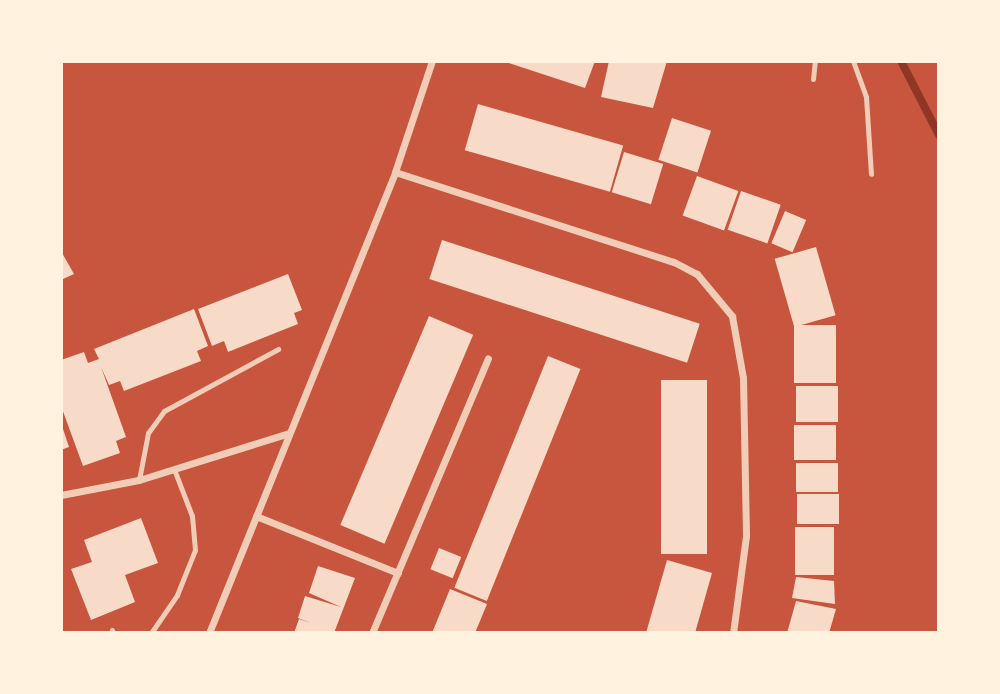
<!DOCTYPE html>
<style>
body{margin:0}
#map{position:relative;width:1000px;height:694px;overflow:hidden;background:#c8553d;font-family:Helvetica,sans-serif}
div>[style]{position:absolute}
.stream>*{height:8px;margin:-4px;padding:0 4px;transform-origin:4px;border-radius:4px;background:#8f3625}
.building>*{inset:0;background:#f7dbc8;transform-origin:0 0}
.service>*{height:5px;margin:-2.5px;padding:0 2.5px;transform-origin:2.5px;border-radius:2.5px;background:#f1ccb7}
.minor>*{height:7px;margin:-3.5px;padding:0 3.5px;transform-origin:3.5px;border-radius:3.5px;background:#f1ccb7}
span{translate:-50% -50%;white-space:nowrap;text-align:center;line-height:1.15;-webkit-text-stroke:5px #fff3e0;paint-order:stroke}
.frame{position:absolute;inset:0;border:63px solid #fff3e0;pointer-events:none}
</style>
<div id="map">
<div class="stream">
<div style="left:901px;top:61px;width:83px;rotate:62.8deg"></div>
</div>
<div class="building">
<div style="clip-path:polygon(503px 61px,595px 61px,585px 88px)"></div>
<div style="clip-path:polygon(609px 61px,667px 61px,653px 108px,601px 97px)"></div>
<div style="left:478px;top:104px;width:151px;height:48px;rotate:16deg"></div>
<div style="left:672px;top:118px;width:41px;height:44px;rotate:18deg"></div>
<div style="left:624px;top:152px;width:41px;height:42px;rotate:17deg"></div>
<div style="left:697px;top:176px;width:44px;height:42px;rotate:20deg"></div>
<div style="left:741px;top:191px;width:42px;height:41px;rotate:19deg"></div>
<div style="left:785px;top:211px;width:23px;height:35px;rotate:23deg"></div>
<div style="left:442px;top:240px;width:271px;height:41px;rotate:18deg"></div>
<div style="left:816px;top:247px;width:71px;height:43px;rotate:74deg"></div>
<div style="clip-path:polygon(61px 251px,74px 274px,61px 280px)"></div>
<div style="clip-path:polygon(288px 274px,302px 310px,294px 313px,298px 324px,228px 352px,224px 341px,212px 346px,198px 309px)"></div>
<div style="clip-path:polygon(194px 309px,208px 346px,197px 351px,201px 361px,124px 391px,120px 381px,109px 385px,101px 367px,126px 437px,116px 441px,120px 453px,83px 466px,61px 406px,61px 360px,84px 352px,88px 363px,99px 359px,94px 349px)"></div>
<div style="left:429px;top:316px;width:48px;height:227px;rotate:23deg"></div>
<div style="left:794px;top:325px;width:42px;height:58px"></div>
<div style="left:548px;top:356px;width:35px;height:250px;rotate:22deg"></div>
<div style="left:661px;top:380px;width:46px;height:174px"></div>
<div style="left:796px;top:386px;width:42px;height:36px"></div>
<div style="clip-path:polygon(61px 423px,69px 447px,61px 450px)"></div>
<div style="left:794px;top:425px;width:42px;height:35px"></div>
<div style="left:796px;top:463px;width:42px;height:29px"></div>
<div style="left:797px;top:494px;width:42px;height:30px"></div>
<div style="clip-path:polygon(141px 518px,158px 563px,125px 575px,135px 602px,91px 620px,71px 569px,92px 562px,84px 540px)"></div>
<div style="left:795px;top:527px;width:39px;height:48px"></div>
<div style="left:439px;top:548px;width:24px;height:23px;rotate:22deg"></div>
<div style="clip-path:polygon(667px 560px,712px 573px,695px 633px,646px 633px)"></div>
<div style="clip-path:polygon(318px 566px,355px 578px,334px 633px,294px 633px,299px 619px,311px 623px,298px 618px,305px 596px,341px 607px,309px 593px)"></div>
<div style="clip-path:polygon(796px 577px,834px 581px,835px 604px,792px 598px)"></div>
<div style="clip-path:polygon(450px 589px,487px 604px,475px 633px,432px 633px)"></div>
<div style="clip-path:polygon(796px 601px,836px 609px,829px 633px,787px 633px)"></div>
</div>
<div class="service">
<div style="left:853px;top:61px;width:38px;rotate:70deg"></div>
<div style="left:866px;top:97px;width:77px;rotate:86.3deg"></div>
<div style="left:813px;top:79px;width:18px;rotate:-84deg"></div>
<div style="left:139px;top:480px;width:48px;rotate:-79.2deg"></div>
<div style="left:148px;top:433px;width:27px;rotate:-54deg"></div>
<div style="left:164px;top:411px;width:130px;rotate:-28.5deg"></div>
<div style="left:112px;top:630px;width:3px;rotate:72deg"></div>
<div style="left:151px;top:633px;width:46px;rotate:-55.6deg"></div>
<div style="left:177px;top:595px;width:48px;rotate:-68.2deg"></div>
<div style="left:195px;top:550px;width:34px;rotate:-95deg"></div>
<div style="left:192px;top:516px;width:50px;rotate:-111deg"></div>
</div>
<div class="minor">
<div style="left:395px;top:172px;width:293px;rotate:17.9deg"></div>
<div style="left:674px;top:262px;width:26px;rotate:28deg"></div>
<div style="left:697px;top:274px;width:55px;rotate:50.2deg"></div>
<div style="left:732px;top:316px;width:63px;rotate:79.9deg"></div>
<div style="left:743px;top:378px;width:158px;rotate:88.9deg"></div>
<div style="left:746px;top:536px;width:98px;rotate:97.6deg"></div>
<div style="left:61px;top:495px;width:79px;rotate:-10.9deg"></div>
<div style="left:139px;top:480px;width:157px;rotate:-17.4deg"></div>
<div style="left:256px;top:516px;width:153px;rotate:21.9deg"></div>
<div style="left:209px;top:633px;width:497px;rotate:-68deg"></div>
<div style="left:395px;top:172px;width:117px;rotate:-71.6deg"></div>
<div style="left:372px;top:633px;width:298px;rotate:-67.1deg"></div>
</div>
<div class="frame"></div>
</div>
